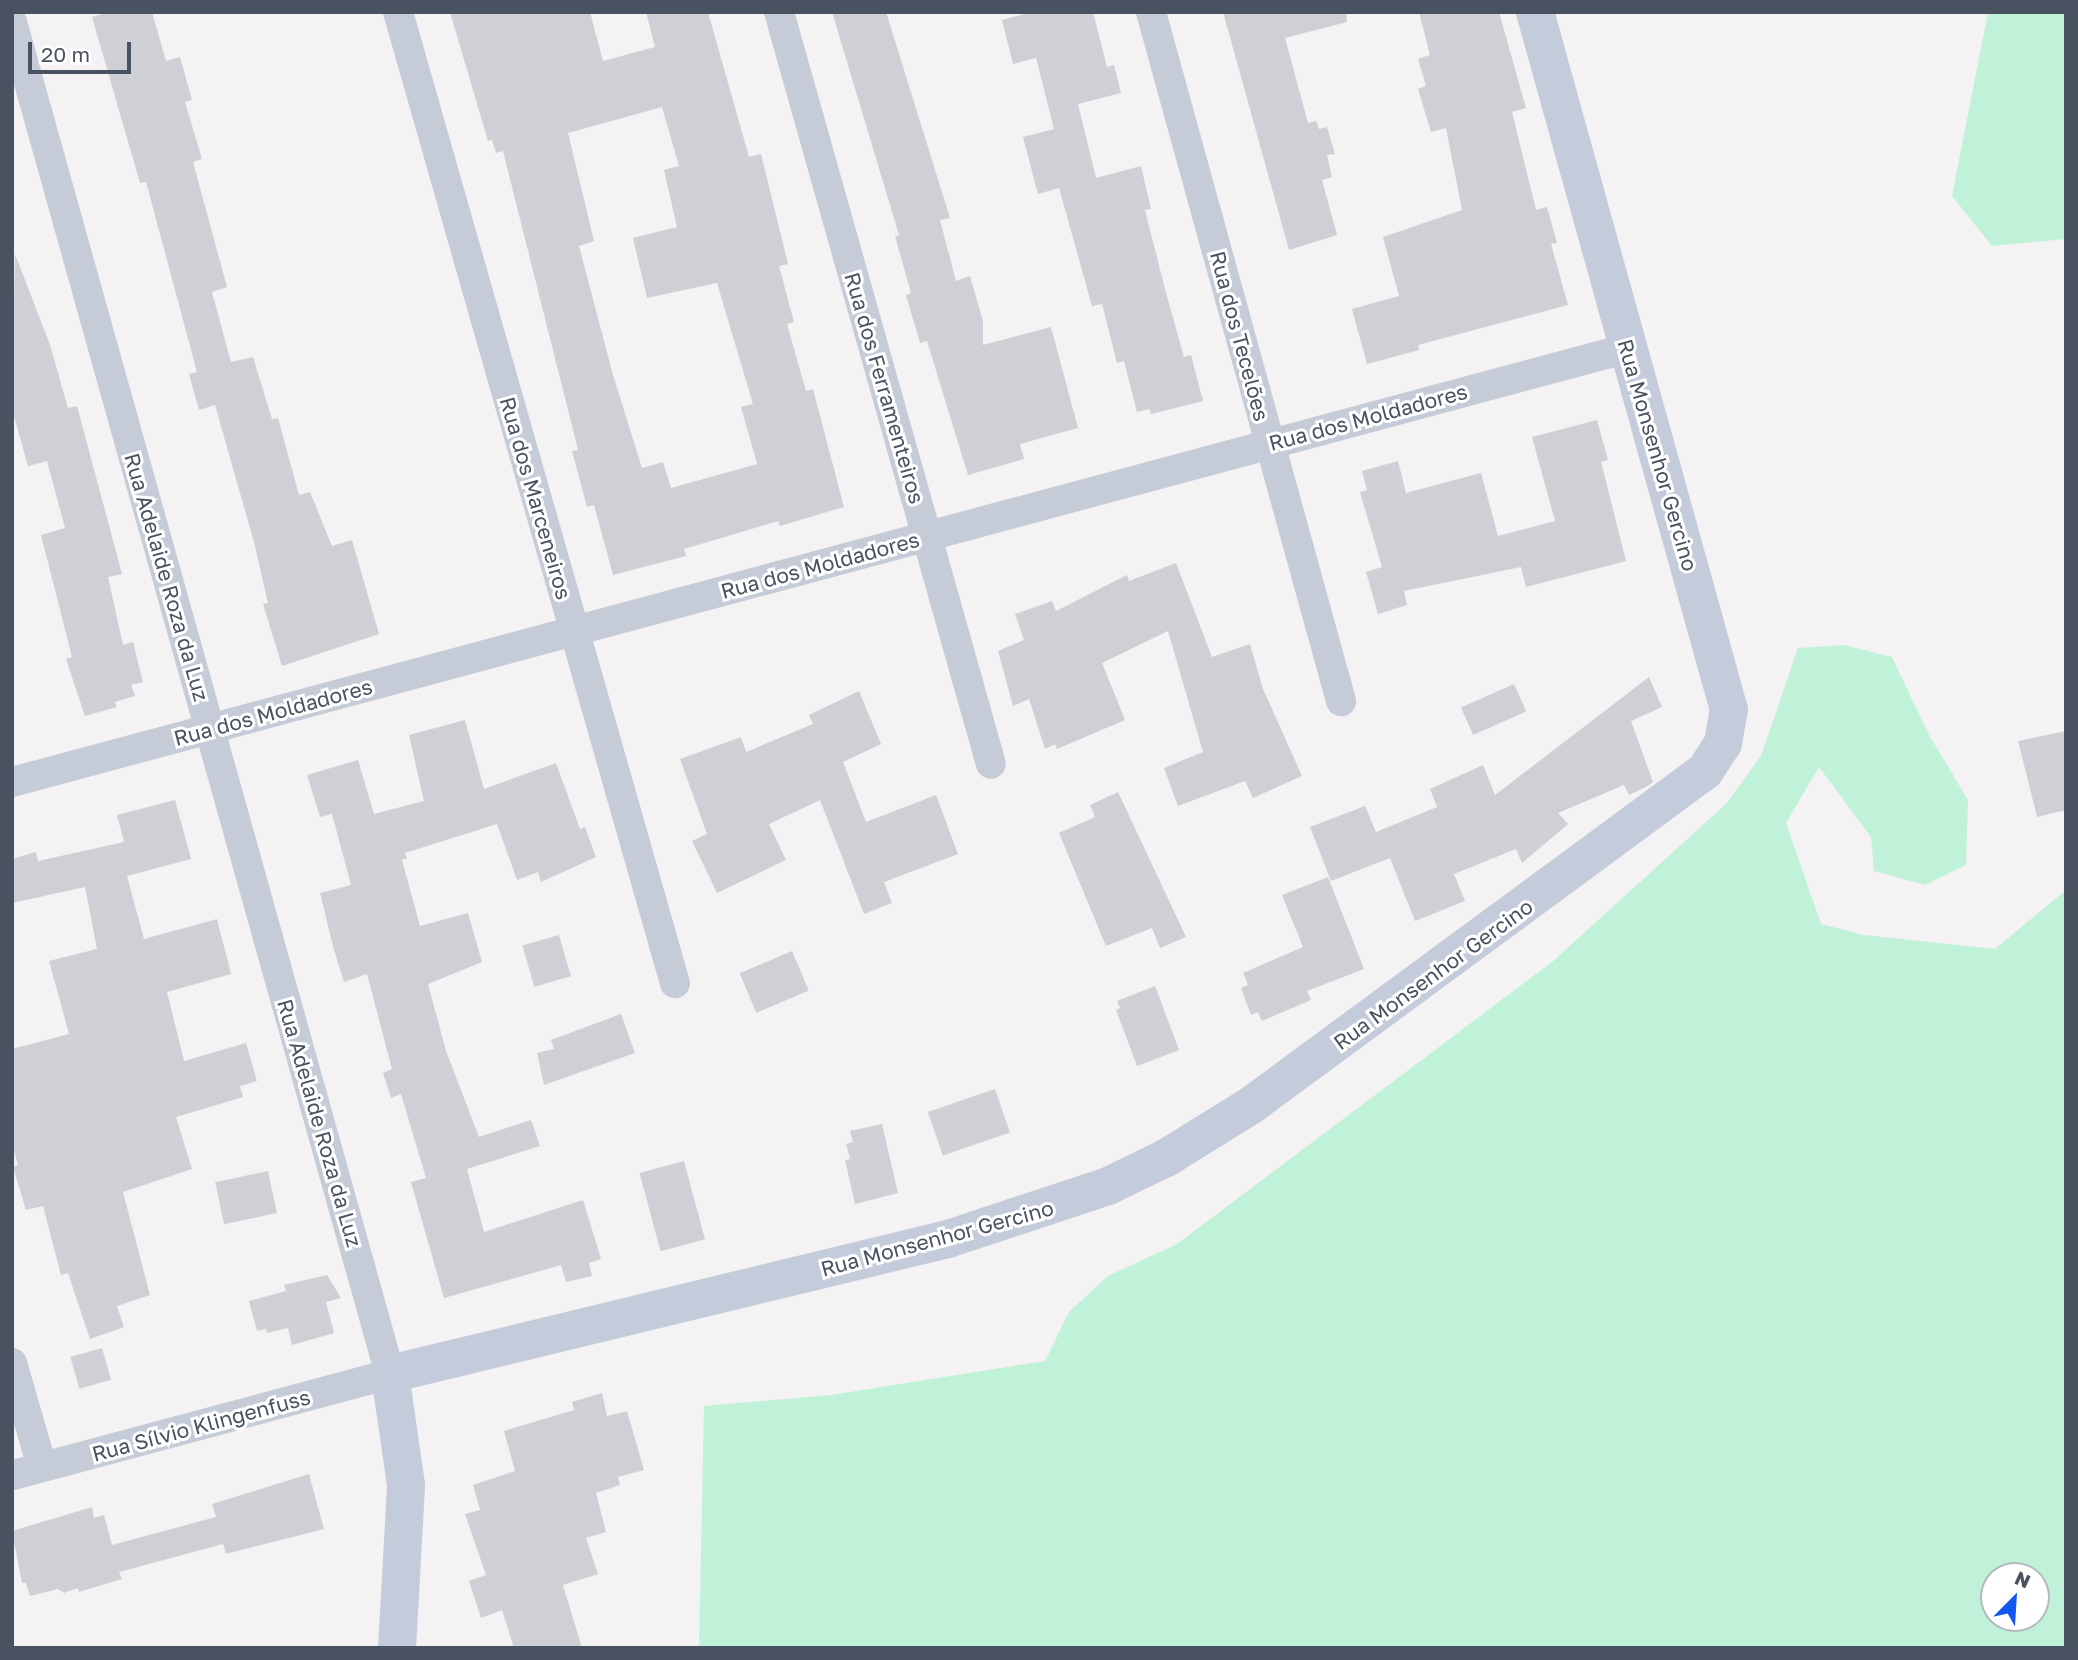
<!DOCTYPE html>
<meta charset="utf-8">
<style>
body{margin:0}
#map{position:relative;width:2078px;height:1660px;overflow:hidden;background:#f4f2f2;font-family:"Golos Text",sans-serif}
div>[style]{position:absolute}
.green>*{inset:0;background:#c0f2d9}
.building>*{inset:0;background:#ced0d6;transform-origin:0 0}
.street>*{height:30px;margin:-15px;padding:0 15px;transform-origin:15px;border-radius:15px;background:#c5ccd7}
.secondary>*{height:38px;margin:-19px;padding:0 19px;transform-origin:19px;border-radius:19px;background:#c4ccdb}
span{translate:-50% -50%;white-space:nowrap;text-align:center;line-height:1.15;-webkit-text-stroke:6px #fff;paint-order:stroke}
.street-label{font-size:21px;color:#485260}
.frame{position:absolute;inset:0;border:14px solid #485260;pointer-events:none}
.north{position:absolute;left:1980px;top:1562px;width:70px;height:70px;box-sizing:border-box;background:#fff;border:2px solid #b6babf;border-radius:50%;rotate:24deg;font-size:19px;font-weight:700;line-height:28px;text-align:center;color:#485260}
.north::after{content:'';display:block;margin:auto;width:24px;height:32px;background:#1257ee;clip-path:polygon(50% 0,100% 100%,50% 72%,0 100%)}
.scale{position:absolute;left:28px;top:42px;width:103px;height:32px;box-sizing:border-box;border:4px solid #485260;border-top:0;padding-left:9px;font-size:21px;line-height:24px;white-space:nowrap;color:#485260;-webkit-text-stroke:5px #fff;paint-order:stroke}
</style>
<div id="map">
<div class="green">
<div style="clip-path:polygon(1988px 12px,2066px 12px,2066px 239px,1992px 246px,1952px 196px)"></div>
<div style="clip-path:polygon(evenodd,1844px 645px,1892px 657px,1929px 735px,1968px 800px,1966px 865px,1925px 885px,1874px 871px,1871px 837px,1819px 767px,1786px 823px,1821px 924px,1864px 935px,1995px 949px,2066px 890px,2066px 1648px,699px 1648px,704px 1406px,831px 1395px,1045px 1361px,1069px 1312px,1108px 1276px,1177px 1244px,1552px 962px,1726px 804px,1761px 756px,1798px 648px,1844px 645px,1994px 1576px,2036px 1576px,2036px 1618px,1994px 1618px,1994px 1576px)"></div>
</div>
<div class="building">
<div style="clip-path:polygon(109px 12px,152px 12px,166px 61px,180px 57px,192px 100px,185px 102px,202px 159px,193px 162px,227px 287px,212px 292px,231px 362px,253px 357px,272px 419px,278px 418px,299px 495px,310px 492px,332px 546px,352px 540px,379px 634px,282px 666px,263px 604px,268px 603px,254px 542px,215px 405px,199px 410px,189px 374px,197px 372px,146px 182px,140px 183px,92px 17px)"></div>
<div style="clip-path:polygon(evenodd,450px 12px,590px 12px,603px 61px,655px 47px,646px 12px,708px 12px,749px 157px,761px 154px,788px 264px,779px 266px,794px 322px,787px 324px,806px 391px,813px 389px,844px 507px,780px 526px,778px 521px,684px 549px,686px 556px,613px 575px,594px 505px,587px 507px,572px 451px,578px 450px,503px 151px,496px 153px,492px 140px,488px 141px,450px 12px,662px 107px,679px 166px,664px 170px,677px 227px,633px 238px,647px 298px,717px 283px,753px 404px,741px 407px,757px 464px,671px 488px,663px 462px,642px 468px,613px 375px,579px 246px,594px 241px,568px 133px,662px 107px)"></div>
<div style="clip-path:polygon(832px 12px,886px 12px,950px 218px,940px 220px,956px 281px,970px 276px,983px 321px,983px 345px,1051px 327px,1078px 428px,1020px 444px,1024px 459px,968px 475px,927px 341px,920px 343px,906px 295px,911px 293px,895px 236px,899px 235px)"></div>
<div style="clip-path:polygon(1032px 12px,1093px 12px,1107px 67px,1114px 65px,1121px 93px,1078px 104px,1096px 178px,1141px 166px,1151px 209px,1145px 210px,1166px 293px,1184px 357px,1191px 355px,1203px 401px,1151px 414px,1149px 409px,1137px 412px,1124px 361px,1117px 363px,1102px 304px,1092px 306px,1059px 188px,1038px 194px,1023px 137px,1054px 129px,1036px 58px,1013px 64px,1002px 20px)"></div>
<div style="clip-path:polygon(1223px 12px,1346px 12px,1347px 22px,1285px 38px,1308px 123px,1316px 121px,1319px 129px,1327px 127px,1335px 154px,1327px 155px,1332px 177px,1322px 180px,1337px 235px,1289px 250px)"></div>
<div style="clip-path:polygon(1419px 12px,1499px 12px,1526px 108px,1512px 112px,1536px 210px,1547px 207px,1557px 243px,1551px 244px,1568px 305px,1418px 345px,1419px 350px,1367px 364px,1352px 309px,1399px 296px,1383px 237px,1462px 210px,1446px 128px,1431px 132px,1418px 89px,1426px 86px,1418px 59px,1430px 55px)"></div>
<div style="clip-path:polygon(15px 254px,50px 345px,68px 408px,77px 406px,122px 574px,108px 577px,123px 645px,133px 642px,143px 682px,131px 685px,135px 696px,115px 702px,117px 707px,85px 716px,66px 659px,72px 657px,41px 535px,65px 528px,47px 461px,28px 466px,12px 409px)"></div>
<div style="clip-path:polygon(1597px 420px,1608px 460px,1601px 462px,1626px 561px,1526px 587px,1521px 567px,1404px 591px,1407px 605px,1378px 614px,1366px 572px,1382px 567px,1360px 492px,1367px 490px,1362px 471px,1398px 461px,1406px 493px,1481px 473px,1498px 536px,1555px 521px,1532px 437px)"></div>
<div style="clip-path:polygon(1176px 563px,1212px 657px,1250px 644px,1263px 689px,1302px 776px,1253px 798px,1245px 781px,1178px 806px,1164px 768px,1203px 752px,1168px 631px,1102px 663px,1125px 720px,1057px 749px,1055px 744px,1045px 749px,1029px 699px,1013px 706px,998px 651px,1024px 640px,1015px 614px,1052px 601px,1056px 611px,1127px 575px,1129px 581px)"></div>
<div style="clip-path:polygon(1649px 677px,1662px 707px,1631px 721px,1653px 782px,1646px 787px,1629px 795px,1624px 785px,1558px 813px,1568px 824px,1522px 863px,1516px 849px,1454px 874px,1465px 901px,1415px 921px,1390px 858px,1331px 881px,1310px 827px,1365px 806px,1376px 832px,1437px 807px,1430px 789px,1483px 765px,1495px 795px)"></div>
<div style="left:1514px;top:684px;width:30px;height:58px;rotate:66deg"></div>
<div style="clip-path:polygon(859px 691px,881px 744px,843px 762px,866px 822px,936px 795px,958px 854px,884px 882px,892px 903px,864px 914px,820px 800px,769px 824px,786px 860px,717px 893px,692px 841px,707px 834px,680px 759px,741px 737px,746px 752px,813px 724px,809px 715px)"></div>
<div style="clip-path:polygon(465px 720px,484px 789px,556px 763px,580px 829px,585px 827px,596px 857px,541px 882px,538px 872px,517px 880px,497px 824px,405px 853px,407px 858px,402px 860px,420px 926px,468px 913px,482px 962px,428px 984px,446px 1051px,479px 1137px,531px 1120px,540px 1146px,467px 1169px,484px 1232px,583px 1200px,601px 1259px,589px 1263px,592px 1276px,566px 1282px,561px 1265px,444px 1298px,411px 1182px,426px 1178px,401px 1094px,391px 1098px,383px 1073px,392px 1069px,367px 974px,344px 982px,334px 950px,320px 893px,351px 885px,332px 814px,320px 817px,307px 775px,358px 760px,374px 814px,424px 801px,409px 735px)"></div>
<div style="clip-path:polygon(2066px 731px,2066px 810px,2037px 817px,2018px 741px)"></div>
<div style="clip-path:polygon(1118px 792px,1186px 937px,1160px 948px,1152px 928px,1106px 946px,1059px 833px,1095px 817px,1090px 805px)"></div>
<div style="clip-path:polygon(175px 800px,191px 859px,127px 876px,144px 939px,217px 919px,231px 974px,167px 992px,184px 1061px,246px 1043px,257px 1081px,240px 1086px,243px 1097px,176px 1117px,192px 1169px,123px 1192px,150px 1295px,117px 1306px,124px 1327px,90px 1339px,68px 1273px,61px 1275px,43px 1206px,26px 1210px,13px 1167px,18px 1165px,12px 1143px,12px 1049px,69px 1034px,49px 961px,97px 949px,85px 887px,12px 903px,12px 859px,36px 852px,38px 861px,124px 842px,117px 815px)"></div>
<div style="clip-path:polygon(1328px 877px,1364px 969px,1307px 991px,1311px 1000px,1262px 1021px,1258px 1012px,1251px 1015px,1241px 988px,1248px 985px,1243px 973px,1303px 947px,1282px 895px)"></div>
<div style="left:559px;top:935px;width:43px;height:38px;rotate:74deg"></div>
<div style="left:792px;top:951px;width:43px;height:57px;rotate:67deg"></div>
<div style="clip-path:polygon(1155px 986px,1179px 1050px,1137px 1066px,1116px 1010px,1120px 1008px,1117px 1001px)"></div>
<div style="clip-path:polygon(621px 1014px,635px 1053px,544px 1085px,537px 1053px,554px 1049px,551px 1040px)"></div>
<div style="left:995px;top:1089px;width:46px;height:71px;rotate:71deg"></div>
<div style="clip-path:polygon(882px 1124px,898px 1193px,855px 1204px,845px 1160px,850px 1159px,846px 1144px,853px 1142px,850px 1131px)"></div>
<div style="left:684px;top:1161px;width:81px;height:46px;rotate:75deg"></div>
<div style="left:268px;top:1171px;width:43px;height:54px;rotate:78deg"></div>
<div style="clip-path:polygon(327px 1275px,341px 1298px,326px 1302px,334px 1333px,292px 1345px,288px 1328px,267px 1333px,266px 1329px,257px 1331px,249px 1301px,286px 1291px,284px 1285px)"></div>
<div style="left:102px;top:1348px;width:33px;height:33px;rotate:74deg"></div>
<div style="clip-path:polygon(602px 1393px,607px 1416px,627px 1411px,644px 1470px,618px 1477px,620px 1485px,596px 1493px,606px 1532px,586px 1538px,598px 1574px,563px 1585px,582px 1648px,514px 1648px,502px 1610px,481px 1618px,469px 1581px,486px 1575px,465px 1514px,480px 1510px,473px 1485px,515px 1471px,504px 1431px,574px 1410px,572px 1402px)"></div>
<div style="clip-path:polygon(309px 1474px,324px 1529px,226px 1554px,223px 1544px,119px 1572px,122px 1579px,79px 1592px,78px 1588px,64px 1593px,58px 1589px,30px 1596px,26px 1583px,22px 1583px,12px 1531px,92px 1507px,94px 1518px,104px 1515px,112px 1545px,216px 1517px,212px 1504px)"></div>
</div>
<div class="street">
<div style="left:398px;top:12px;width:1010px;rotate:74.08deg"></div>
<div style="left:779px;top:12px;width:781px;rotate:74.26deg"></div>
<div style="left:1151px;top:12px;width:715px;rotate:74.58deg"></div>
<div style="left:12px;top:22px;width:1404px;rotate:74.38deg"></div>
<div style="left:390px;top:1374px;width:391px;rotate:165deg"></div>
<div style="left:12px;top:782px;width:1673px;rotate:-15.03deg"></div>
<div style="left:12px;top:1363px;width:108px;rotate:73.9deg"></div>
</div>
<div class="secondary">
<div style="left:397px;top:1648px;width:163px;rotate:-86.8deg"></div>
<div style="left:406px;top:1485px;width:112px;rotate:-98.2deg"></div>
<div style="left:390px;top:1374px;width:574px;rotate:-13.6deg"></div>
<div style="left:948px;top:1239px;width:169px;rotate:-18.3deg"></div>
<div style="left:1108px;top:1186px;width:64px;rotate:-25.8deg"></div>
<div style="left:1166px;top:1158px;width:99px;rotate:-31.8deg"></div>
<div style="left:1250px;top:1106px;width:565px;rotate:-36.36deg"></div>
<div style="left:1705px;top:771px;width:33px;rotate:-57deg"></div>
<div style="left:1723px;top:743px;width:34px;rotate:-80deg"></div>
<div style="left:1729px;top:710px;width:724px;rotate:-105.53deg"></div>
</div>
<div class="street-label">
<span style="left:1240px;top:336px;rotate:75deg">Rua dos Tecelões</span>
<span style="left:885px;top:388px;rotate:74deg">Rua dos Ferramenteiros</span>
<span style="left:1368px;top:417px;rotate:-15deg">Rua dos Moldadores</span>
<span style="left:1658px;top:455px;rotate:74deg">Rua Monsenhor Gercino</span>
<span style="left:536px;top:498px;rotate:74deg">Rua dos Marceneiros</span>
<span style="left:820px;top:565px;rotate:-15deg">Rua dos Moldadores</span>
<span style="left:167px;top:577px;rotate:74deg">Rua Adelaide Roza da Luz</span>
<span style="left:273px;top:712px;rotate:-15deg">Rua dos Moldadores</span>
<span style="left:1433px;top:974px;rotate:-36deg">Rua Monsenhor Gercino</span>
<span style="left:320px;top:1123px;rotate:74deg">Rua Adelaide Roza da Luz</span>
<span style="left:937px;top:1238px;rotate:-15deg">Rua Monsenhor Gercino</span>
<span style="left:201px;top:1425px;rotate:-15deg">Rua Sílvio Klingenfuss</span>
</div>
<div class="frame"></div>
<div class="north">N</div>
<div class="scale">20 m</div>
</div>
